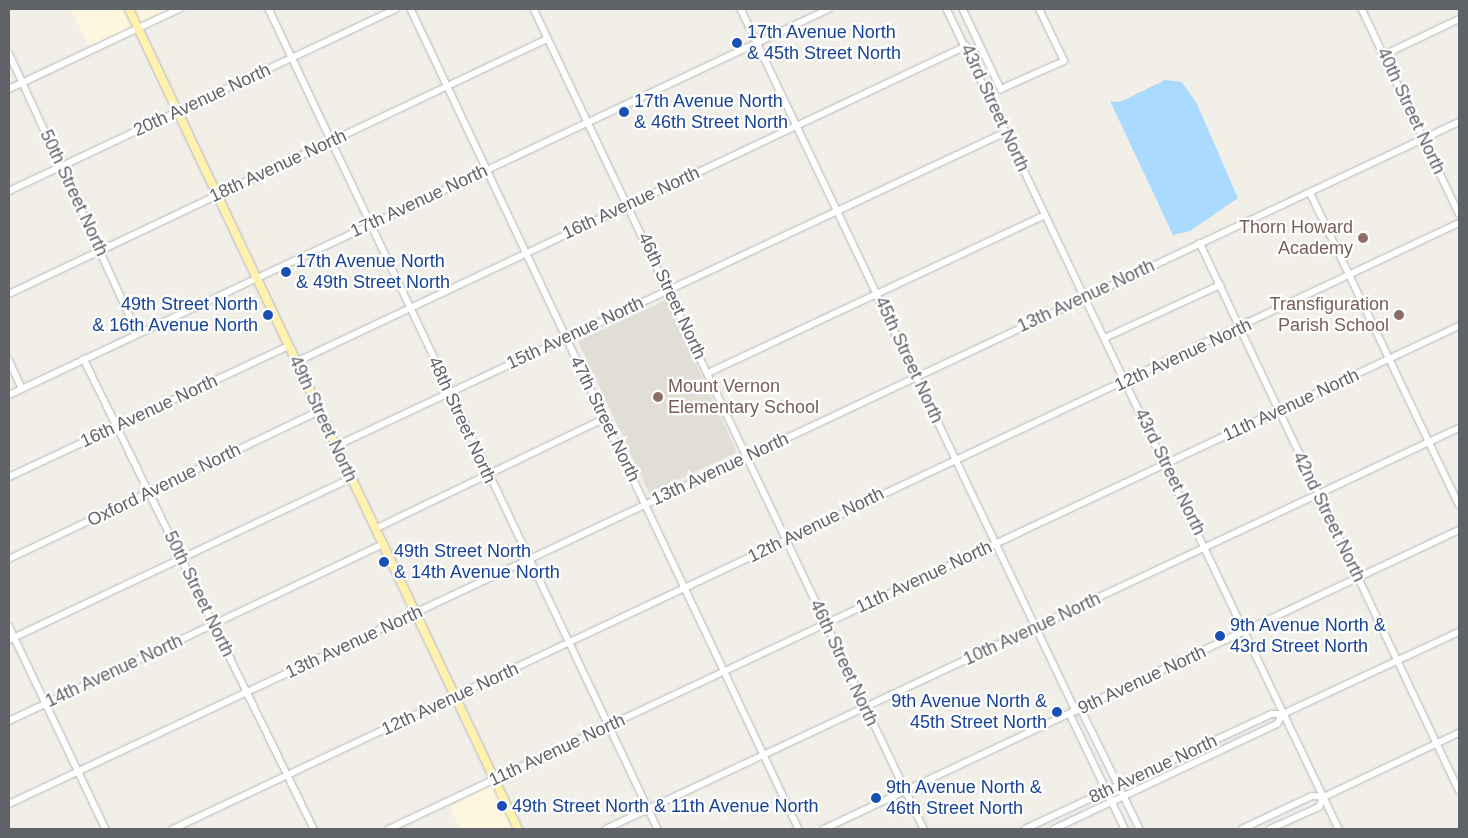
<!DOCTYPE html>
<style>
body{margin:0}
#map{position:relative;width:1468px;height:838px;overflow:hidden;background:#f1efe8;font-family:Arial,sans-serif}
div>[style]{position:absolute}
.commercial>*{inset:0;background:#fef7e0}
.education>*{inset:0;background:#e1ded6;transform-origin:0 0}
.water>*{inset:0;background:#aadaff}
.roads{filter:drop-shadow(0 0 1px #b5b8bc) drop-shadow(0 0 1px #b5b8bc)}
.minor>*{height:5.5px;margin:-2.75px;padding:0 2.75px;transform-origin:2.75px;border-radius:2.75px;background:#fff}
.major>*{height:8px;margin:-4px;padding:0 4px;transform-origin:4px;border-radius:4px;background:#fff2af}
.dots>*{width:14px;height:14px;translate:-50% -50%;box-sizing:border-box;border:2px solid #fff;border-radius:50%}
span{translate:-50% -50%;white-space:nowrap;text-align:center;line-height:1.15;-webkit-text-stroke:4.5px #fff;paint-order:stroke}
.transit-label{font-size:18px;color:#164399}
.left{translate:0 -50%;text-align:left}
.right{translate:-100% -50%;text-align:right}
.street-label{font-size:18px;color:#5f6368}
.education-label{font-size:18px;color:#785e54}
.frame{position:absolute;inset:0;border:10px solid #5f6368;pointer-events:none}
</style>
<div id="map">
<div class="commercial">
<div style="clip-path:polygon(71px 9px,125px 9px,134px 26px,89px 47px)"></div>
<div style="clip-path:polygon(132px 9px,170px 9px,139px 23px)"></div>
<div style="clip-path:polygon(493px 784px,514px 829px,460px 829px,450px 807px)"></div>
</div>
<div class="education">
<div style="left:666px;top:300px;width:168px;height:97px;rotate:65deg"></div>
</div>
<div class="water">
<div style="clip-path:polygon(1165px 80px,1182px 82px,1197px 104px,1238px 198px,1190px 231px,1173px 235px,1110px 101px,1120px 102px)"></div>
</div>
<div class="roads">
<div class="minor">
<div style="left:269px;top:9px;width:908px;rotate:64.62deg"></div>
<div style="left:411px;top:9px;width:907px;rotate:64.68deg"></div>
<div style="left:534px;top:9px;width:908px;rotate:64.56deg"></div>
<div style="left:741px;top:9px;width:778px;rotate:64.49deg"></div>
<div style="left:947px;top:9px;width:909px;rotate:64.45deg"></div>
<div style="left:963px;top:9px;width:89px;rotate:64.6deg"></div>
<div style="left:1001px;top:89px;width:69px;rotate:-24deg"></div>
<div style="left:1064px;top:61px;width:58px;rotate:-115.7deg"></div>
<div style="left:1362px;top:9px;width:226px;rotate:64.6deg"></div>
<div style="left:9px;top:53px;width:308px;rotate:65.3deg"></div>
<div style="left:1384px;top:55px;width:83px;rotate:-25.6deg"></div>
<div style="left:9px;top:89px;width:188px;rotate:-25.2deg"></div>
<div style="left:9px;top:191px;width:427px;rotate:-25.2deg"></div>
<div style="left:1310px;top:192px;width:347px;rotate:64.5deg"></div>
<div style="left:1200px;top:243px;width:605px;rotate:64.66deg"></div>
<div style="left:9px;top:294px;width:595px;rotate:-25.36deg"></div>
<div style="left:1105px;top:338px;width:127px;rotate:-24.7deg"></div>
<div style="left:84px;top:359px;width:523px;rotate:63.92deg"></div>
<div style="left:9px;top:360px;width:31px;rotate:65deg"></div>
<div style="left:296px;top:362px;width:741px;rotate:-25.25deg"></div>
<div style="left:708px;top:373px;width:372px;rotate:-25.1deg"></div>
<div style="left:9px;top:395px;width:906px;rotate:-25.21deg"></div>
<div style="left:336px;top:446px;width:740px;rotate:-25.11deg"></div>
<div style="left:9px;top:477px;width:309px;rotate:-25.1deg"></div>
<div style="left:375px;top:529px;width:254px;rotate:-25.7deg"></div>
<div style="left:9px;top:559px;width:344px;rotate:-25.5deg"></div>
<div style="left:9px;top:626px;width:225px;rotate:64.5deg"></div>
<div style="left:9px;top:640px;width:378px;rotate:-25.3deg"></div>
<div style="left:1081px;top:709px;width:134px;rotate:63.8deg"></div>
<div style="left:1070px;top:714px;width:127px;rotate:64.4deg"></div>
<div style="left:9px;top:721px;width:414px;rotate:-25.3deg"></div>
<div style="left:9px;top:804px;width:1602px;rotate:-25.19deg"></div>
<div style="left:173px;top:829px;width:1422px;rotate:-25.23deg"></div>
<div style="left:389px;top:829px;width:1182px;rotate:-25.18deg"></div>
<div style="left:606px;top:829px;width:943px;rotate:-25.18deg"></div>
<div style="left:824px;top:829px;width:702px;rotate:-25.21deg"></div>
<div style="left:1025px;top:829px;width:272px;rotate:-25deg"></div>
<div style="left:1272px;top:714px;width:11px"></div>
<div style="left:1283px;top:714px;width:194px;rotate:-25deg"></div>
<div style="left:1054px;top:829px;width:246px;rotate:-25.2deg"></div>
<div style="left:1277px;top:724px;width:12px;rotate:-59deg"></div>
<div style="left:1242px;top:829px;width:77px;rotate:-25.2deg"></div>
<div style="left:1312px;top:796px;width:12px;rotate:5deg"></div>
<div style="left:1324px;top:797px;width:149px;rotate:-25.4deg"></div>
<div style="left:1270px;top:829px;width:54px;rotate:-24.2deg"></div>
<div style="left:1319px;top:807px;width:11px;rotate:-63deg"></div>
</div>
<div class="major">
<div style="left:129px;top:9px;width:908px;rotate:64.62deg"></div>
</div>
</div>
<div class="dots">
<div style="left:737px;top:43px;background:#1a4fb4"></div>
<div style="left:624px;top:112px;background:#1a4fb4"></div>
<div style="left:1363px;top:238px;background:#8d6e63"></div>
<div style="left:286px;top:272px;background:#1a4fb4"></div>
<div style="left:268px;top:315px;background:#1a4fb4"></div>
<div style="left:1399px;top:315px;background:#8d6e63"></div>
<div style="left:658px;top:397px;background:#8d6e63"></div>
<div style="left:384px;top:562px;background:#1a4fb4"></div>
<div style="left:1220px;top:636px;background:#1a4fb4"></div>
<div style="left:1057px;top:712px;background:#1a4fb4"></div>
<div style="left:876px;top:798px;background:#1a4fb4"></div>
<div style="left:502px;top:806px;background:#1a4fb4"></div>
</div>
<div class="transit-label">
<span class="left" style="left:747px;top:43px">17th Avenue North<br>&amp; 45th Street North</span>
<span class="left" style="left:634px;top:112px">17th Avenue North<br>&amp; 46th Street North</span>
<span class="left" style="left:296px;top:272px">17th Avenue North<br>&amp; 49th Street North</span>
<span class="right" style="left:258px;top:315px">49th Street North<br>&amp; 16th Avenue North</span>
<span class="left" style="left:394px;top:562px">49th Street North<br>&amp; 14th Avenue North</span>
<span class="left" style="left:1230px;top:636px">9th Avenue North &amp;<br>43rd Street North</span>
<span class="right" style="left:1047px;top:712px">9th Avenue North &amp;<br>45th Street North</span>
<span class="left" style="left:886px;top:798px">9th Avenue North &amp;<br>46th Street North</span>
<span class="left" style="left:512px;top:806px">49th Street North &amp; 11th Avenue North</span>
</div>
<div class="street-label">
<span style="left:202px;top:100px;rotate:-25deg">20th Avenue North</span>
<span style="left:995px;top:108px;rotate:65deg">43rd Street North</span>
<span style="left:1411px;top:111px;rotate:65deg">40th Street North</span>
<span style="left:278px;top:166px;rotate:-25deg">18th Avenue North</span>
<span style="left:74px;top:193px;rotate:65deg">50th Street North</span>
<span style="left:419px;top:201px;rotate:-25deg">17th Avenue North</span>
<span style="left:631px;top:203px;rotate:-25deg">16th Avenue North</span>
<span style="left:672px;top:296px;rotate:65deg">46th Street North</span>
<span style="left:1086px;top:296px;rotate:-25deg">13th Avenue North</span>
<span style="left:575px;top:333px;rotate:-25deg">15th Avenue North</span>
<span style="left:1183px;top:355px;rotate:-25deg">12th Avenue North</span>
<span style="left:909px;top:360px;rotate:65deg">45th Street North</span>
<span style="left:1291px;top:405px;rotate:-25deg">11th Avenue North</span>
<span style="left:149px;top:411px;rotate:-25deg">16th Avenue North</span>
<span style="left:323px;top:419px;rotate:65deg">49th Street North</span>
<span style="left:605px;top:419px;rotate:64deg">47th Street North</span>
<span style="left:462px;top:420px;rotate:65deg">48th Street North</span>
<span style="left:720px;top:469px;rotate:-25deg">13th Avenue North</span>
<span style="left:1170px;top:472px;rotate:64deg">43rd Street North</span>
<span style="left:164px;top:485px;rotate:-26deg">Oxford Avenue North</span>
<span style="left:1329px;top:517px;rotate:64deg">42nd Street North</span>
<span style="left:816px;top:525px;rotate:-26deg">12th Avenue North</span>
<span style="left:924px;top:577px;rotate:-25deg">11th Avenue North</span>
<span style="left:199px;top:594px;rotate:64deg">50th Street North</span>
<span style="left:1032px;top:629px;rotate:-25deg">10th Avenue North</span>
<span style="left:354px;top:642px;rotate:-25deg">13th Avenue North</span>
<span style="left:844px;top:663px;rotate:65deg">46th Street North</span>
<span style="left:114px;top:671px;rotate:-25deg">14th Avenue North</span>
<span style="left:1142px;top:680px;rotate:-25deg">9th Avenue North</span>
<span style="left:450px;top:699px;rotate:-25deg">12th Avenue North</span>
<span style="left:557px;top:750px;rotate:-25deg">11th Avenue North</span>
<span style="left:1153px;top:769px;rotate:-25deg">8th Avenue North</span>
</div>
<div class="education-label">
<span class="right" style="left:1353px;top:238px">Thorn Howard<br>Academy</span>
<span class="right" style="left:1389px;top:315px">Transfiguration<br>Parish School</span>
<span class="left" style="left:668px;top:397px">Mount Vernon<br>Elementary School</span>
</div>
<div class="frame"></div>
</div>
